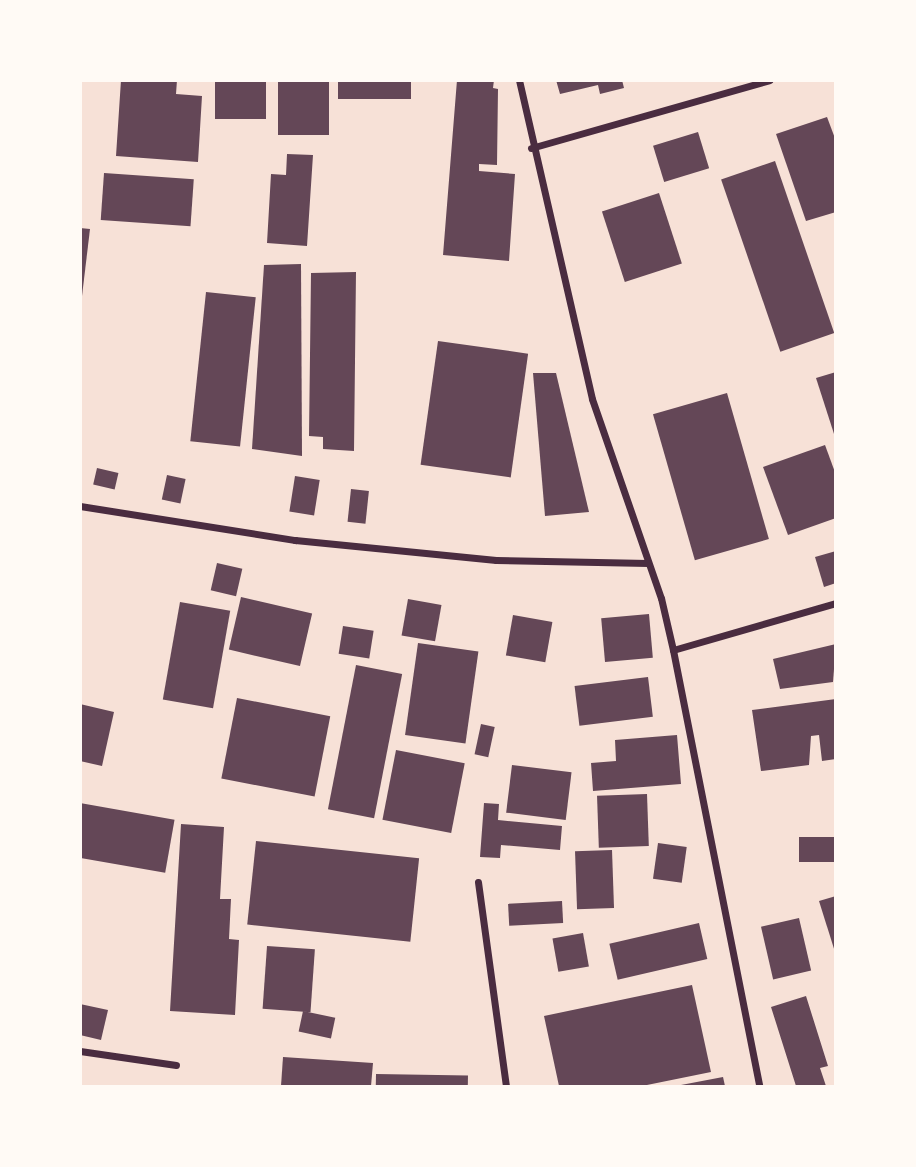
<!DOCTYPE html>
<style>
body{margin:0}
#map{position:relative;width:916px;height:1167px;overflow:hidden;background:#f7e1d7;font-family:"Space Grotesk",sans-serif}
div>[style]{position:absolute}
.building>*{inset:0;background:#644757;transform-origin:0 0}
.minor>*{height:7px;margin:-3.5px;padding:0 3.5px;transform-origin:3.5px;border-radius:3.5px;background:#4a2c40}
span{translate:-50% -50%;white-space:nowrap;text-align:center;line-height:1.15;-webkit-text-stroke:7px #fffaf5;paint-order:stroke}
.frame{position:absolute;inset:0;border:82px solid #fffaf5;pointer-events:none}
</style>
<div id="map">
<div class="building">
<div style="clip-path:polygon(121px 80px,177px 80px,176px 94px,202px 96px,198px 162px,116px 156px)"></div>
<div style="left:215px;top:80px;width:51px;height:39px"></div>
<div style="left:278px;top:80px;width:51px;height:55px"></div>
<div style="left:338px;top:80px;width:73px;height:19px"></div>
<div style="clip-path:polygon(457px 80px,494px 80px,493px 88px,498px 89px,497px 165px,479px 164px,479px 171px,515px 174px,509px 261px,443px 255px)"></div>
<div style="clip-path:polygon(556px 80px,622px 80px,624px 88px,600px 94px,598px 85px,560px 94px)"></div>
<div style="clip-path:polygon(827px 117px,836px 141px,836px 212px,806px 221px,776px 134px)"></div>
<div style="left:698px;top:132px;width:38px;height:47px;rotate:73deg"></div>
<div style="clip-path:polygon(287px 154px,313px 155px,307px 246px,267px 243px,271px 174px,286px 175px)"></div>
<div style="left:775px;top:161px;width:182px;height:57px;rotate:71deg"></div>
<div style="left:104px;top:173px;width:90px;height:47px;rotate:4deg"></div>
<div style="left:659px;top:193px;width:74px;height:60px;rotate:72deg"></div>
<div style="clip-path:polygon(80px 228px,90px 229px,82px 296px,80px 296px)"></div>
<div style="clip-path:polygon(301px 264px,302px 456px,252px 449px,264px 265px)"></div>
<div style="clip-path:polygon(356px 272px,354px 451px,323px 449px,323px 437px,309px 436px,311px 273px)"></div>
<div style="left:206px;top:292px;width:50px;height:150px;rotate:6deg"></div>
<div style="left:438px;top:341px;width:91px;height:125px;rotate:8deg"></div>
<div style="clip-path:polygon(836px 372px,836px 437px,835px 437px,816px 378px)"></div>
<div style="clip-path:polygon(533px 373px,556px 373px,589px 512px,545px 516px)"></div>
<div style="left:727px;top:393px;width:152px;height:77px;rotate:74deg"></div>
<div style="clip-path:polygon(825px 445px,836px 475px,836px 518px,788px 535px,763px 467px)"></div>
<div style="left:97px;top:468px;width:22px;height:17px;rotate:13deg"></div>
<div style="left:167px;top:475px;width:19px;height:25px;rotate:12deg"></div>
<div style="left:295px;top:476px;width:25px;height:36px;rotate:9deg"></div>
<div style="left:351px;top:489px;width:18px;height:33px;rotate:6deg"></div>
<div style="clip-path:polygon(836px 551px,836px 583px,824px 587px,815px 557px)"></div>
<div style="left:217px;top:563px;width:26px;height:28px;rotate:13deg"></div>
<div style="left:241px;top:597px;width:73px;height:54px;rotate:13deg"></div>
<div style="left:408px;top:599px;width:34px;height:37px;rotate:10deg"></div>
<div style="left:180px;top:602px;width:51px;height:99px;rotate:10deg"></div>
<div style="left:649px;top:614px;width:44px;height:48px;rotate:85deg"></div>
<div style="left:513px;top:615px;width:40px;height:41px;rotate:10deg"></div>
<div style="left:343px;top:626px;width:31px;height:28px;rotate:9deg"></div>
<div style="left:418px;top:643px;width:61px;height:93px;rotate:8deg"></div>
<div style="clip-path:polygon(836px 644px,833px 682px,780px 689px,773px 659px)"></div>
<div style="left:356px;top:665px;width:47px;height:147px;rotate:11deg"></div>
<div style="left:648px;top:677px;width:40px;height:74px;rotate:83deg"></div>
<div style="left:237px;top:698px;width:95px;height:82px;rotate:11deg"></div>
<div style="clip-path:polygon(836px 699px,836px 759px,822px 761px,819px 735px,811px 736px,809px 765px,761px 771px,752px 710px)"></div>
<div style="clip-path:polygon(80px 704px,114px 712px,102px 766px,80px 761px)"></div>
<div style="left:481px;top:724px;width:14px;height:31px;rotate:12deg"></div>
<div style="clip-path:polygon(677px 735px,681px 784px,593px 791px,591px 763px,616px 761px,615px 740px)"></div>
<div style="left:396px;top:750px;width:70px;height:71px;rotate:11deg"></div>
<div style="left:512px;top:765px;width:60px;height:48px;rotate:7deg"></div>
<div style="left:647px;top:794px;width:52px;height:50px;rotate:88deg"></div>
<div style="left:80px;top:803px;width:96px;height:54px;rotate:10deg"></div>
<div style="clip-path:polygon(484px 803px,499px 804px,498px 820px,562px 826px,560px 850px,501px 845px,500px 858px,480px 857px)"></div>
<div style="clip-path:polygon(181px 824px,224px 827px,220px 899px,231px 899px,229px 939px,239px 940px,235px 1015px,170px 1011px)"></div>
<div style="left:836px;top:837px;width:25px;height:37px;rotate:90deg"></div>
<div style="left:256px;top:841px;width:164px;height:84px;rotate:6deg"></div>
<div style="left:658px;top:843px;width:29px;height:36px;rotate:8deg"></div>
<div style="left:612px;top:850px;width:58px;height:37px;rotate:88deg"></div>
<div style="clip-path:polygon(836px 896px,836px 952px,835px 952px,819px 901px)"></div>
<div style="left:562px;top:901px;width:22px;height:54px;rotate:87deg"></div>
<div style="left:799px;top:918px;width:54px;height:39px;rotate:77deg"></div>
<div style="left:699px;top:923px;width:37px;height:92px;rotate:77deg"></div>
<div style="left:583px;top:933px;width:34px;height:31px;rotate:80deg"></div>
<div style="left:267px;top:946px;width:48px;height:63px;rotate:4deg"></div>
<div style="clip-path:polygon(692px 985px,711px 1072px,642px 1086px,559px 1086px,544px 1016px)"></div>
<div style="clip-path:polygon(806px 996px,828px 1066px,820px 1068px,826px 1086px,796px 1086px,771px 1007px)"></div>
<div style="clip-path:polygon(80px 1004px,108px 1010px,101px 1040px,80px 1035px)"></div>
<div style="left:303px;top:1011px;width:33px;height:21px;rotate:12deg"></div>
<div style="clip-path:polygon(283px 1057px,373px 1063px,371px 1086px,281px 1086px)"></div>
<div style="left:376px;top:1074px;width:92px;height:12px;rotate:1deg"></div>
<div style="clip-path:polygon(723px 1077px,725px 1086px,681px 1086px,681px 1085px)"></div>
</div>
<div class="minor">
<div style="left:519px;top:80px;width:327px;rotate:77.1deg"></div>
<div style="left:592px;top:399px;width:211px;rotate:70.9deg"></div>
<div style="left:661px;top:598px;width:53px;rotate:77deg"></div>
<div style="left:673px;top:650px;width:444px;rotate:78.8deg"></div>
<div style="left:531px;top:148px;width:248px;rotate:-15.9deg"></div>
<div style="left:80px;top:506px;width:218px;rotate:9deg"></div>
<div style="left:295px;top:540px;width:202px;rotate:5.7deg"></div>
<div style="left:496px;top:560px;width:152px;rotate:1.1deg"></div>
<div style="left:673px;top:650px;width:170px;rotate:-16.1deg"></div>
<div style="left:478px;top:882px;width:206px;rotate:82.2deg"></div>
<div style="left:80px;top:1051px;width:97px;rotate:8.3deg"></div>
</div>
<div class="frame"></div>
</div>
